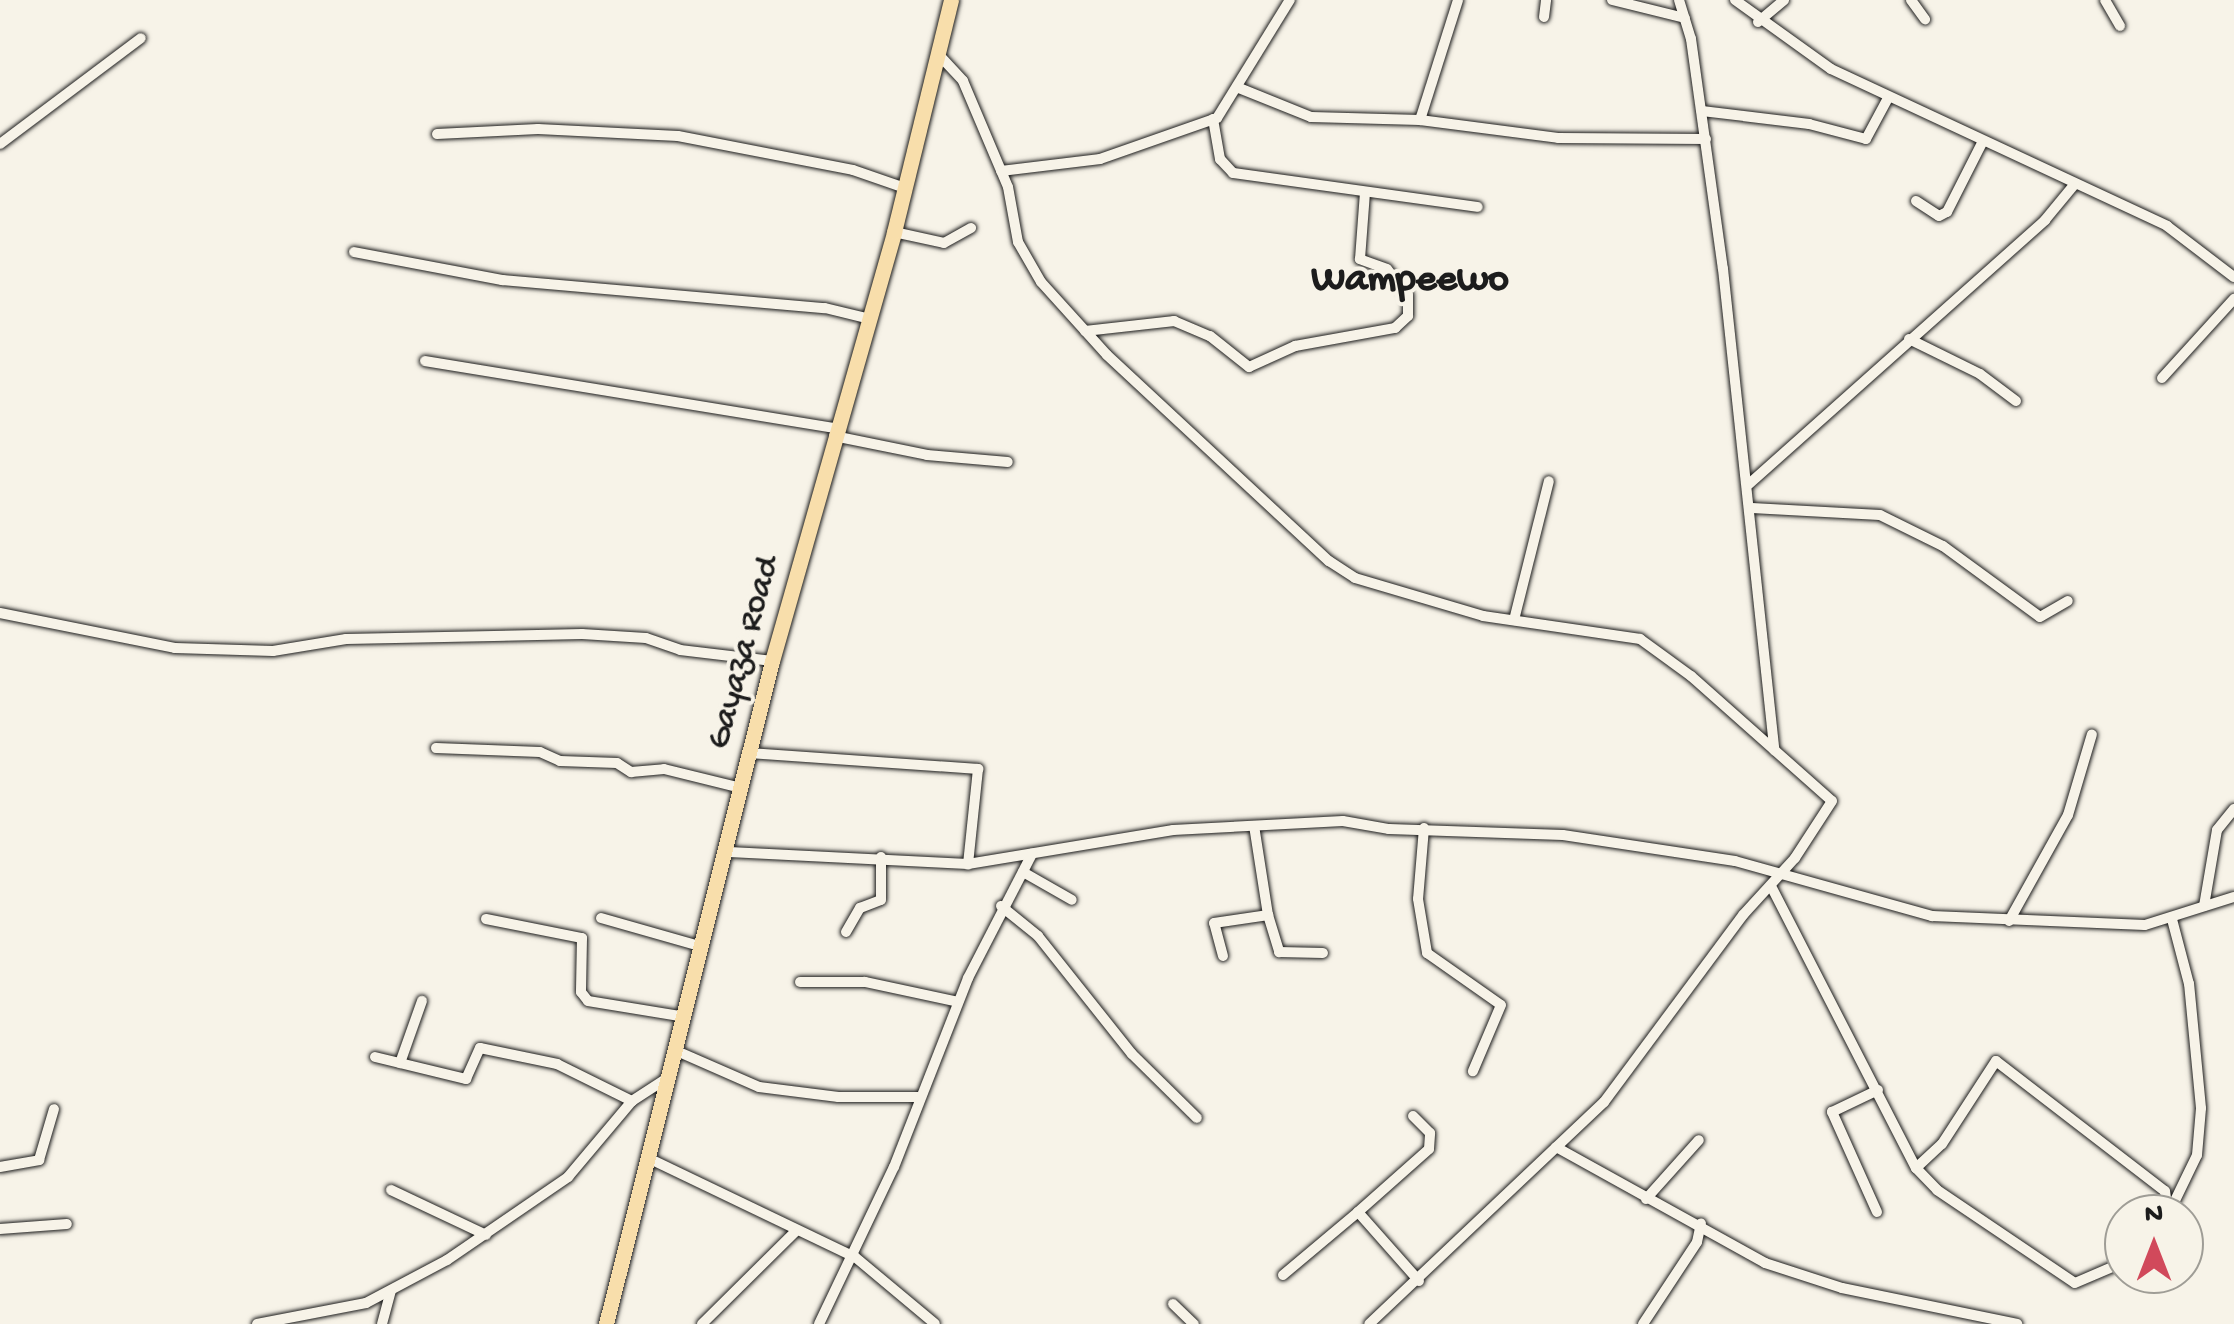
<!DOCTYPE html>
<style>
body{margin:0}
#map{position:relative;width:2234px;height:1324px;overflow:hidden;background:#f7f3e8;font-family:"Gochi Hand",sans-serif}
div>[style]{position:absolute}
.roads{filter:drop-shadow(0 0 2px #1c1c1c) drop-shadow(0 0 2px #1c1c1c)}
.minor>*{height:10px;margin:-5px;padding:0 5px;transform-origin:5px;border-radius:5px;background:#f7f3e8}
.primary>*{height:15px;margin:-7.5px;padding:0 7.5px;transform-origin:7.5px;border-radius:7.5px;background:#f8deab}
span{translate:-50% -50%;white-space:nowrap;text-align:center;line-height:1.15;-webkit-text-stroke:8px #f7f3e8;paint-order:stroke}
.street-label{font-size:35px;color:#1c1c1c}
.quarter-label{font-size:40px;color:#1c1c1c;font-weight:700}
.north{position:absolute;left:2104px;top:1194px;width:100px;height:100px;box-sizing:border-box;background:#f7f3e8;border:2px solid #9f9d96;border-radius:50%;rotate:0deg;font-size:28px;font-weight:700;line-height:40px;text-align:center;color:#1c1c1c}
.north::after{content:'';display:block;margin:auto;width:35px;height:45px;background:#d1495b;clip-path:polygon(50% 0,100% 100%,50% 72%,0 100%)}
</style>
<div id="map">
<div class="roads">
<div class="minor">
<div style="left:1612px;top:0;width:75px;rotate:13.9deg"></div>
<div style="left:1679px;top:0;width:41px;rotate:72.9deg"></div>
<div style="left:1691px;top:39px;width:232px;rotate:82.1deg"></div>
<div style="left:1723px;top:269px;width:484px;rotate:83.9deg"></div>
<div style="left:1735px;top:0;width:118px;rotate:35.7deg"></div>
<div style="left:1831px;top:69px;width:371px;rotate:25deg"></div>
<div style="left:2167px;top:226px;width:84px;rotate:37.3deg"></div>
<div style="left:1911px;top:0;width:24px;rotate:54deg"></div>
<div style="left:2105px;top:0;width:30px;rotate:60deg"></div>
<div style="left:1544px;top:17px;width:17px;rotate:-83deg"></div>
<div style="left:1758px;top:22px;width:34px;rotate:-40deg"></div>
<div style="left:940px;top:56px;width:34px;rotate:47deg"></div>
<div style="left:963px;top:81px;width:115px;rotate:67deg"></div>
<div style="left:1008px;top:187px;width:56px;rotate:79.7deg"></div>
<div style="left:1018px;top:242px;width:46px;rotate:60.1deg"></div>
<div style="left:1041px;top:282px;width:98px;rotate:47.9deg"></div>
<div style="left:1107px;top:355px;width:303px;rotate:42.9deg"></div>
<div style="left:1329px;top:561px;width:31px;rotate:33deg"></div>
<div style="left:1355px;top:578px;width:134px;rotate:16.5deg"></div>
<div style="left:1483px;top:616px;width:159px;rotate:8.3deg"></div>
<div style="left:1640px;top:639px;width:63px;rotate:36deg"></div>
<div style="left:1691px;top:676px;width:188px;rotate:41.6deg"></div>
<div style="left:1832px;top:801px;width:68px;rotate:123deg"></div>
<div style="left:1795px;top:858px;width:77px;rotate:132.4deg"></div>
<div style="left:1743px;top:915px;width:233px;rotate:126.6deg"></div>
<div style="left:1604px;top:1102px;width:323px;rotate:136.6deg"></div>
<div style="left:1239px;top:88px;width:78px;rotate:21.9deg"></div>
<div style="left:1311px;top:117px;width:109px;rotate:1.6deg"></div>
<div style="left:1420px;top:120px;width:139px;rotate:7.4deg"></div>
<div style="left:1558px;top:138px;width:148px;rotate:0.4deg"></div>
<div style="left:1702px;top:111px;width:108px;rotate:6.9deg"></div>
<div style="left:1809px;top:124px;width:59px;rotate:14.7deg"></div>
<div style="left:1866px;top:139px;width:47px;rotate:-61.8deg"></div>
<div style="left:1213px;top:119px;width:41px;rotate:80.1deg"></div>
<div style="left:1220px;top:159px;width:19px;rotate:47deg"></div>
<div style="left:1233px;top:173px;width:247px;rotate:7.9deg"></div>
<div style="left:1420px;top:120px;width:126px;rotate:-72.4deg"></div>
<div style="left:437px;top:134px;width:101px;rotate:-2.8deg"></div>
<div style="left:538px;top:129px;width:140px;rotate:2.9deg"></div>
<div style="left:678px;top:136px;width:178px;rotate:11deg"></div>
<div style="left:853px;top:170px;width:55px;rotate:19.1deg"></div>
<div style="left:0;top:144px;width:176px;rotate:-36.9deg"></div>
<div style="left:1001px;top:171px;width:100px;rotate:-6.9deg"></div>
<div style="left:1100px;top:159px;width:124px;rotate:-19.3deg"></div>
<div style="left:1217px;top:118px;width:139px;rotate:-58.3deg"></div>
<div style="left:1916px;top:201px;width:27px;rotate:33deg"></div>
<div style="left:1939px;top:216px;width:9px;rotate:-27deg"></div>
<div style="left:1947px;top:212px;width:77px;rotate:-63.1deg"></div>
<div style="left:894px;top:232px;width:51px;rotate:12.4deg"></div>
<div style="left:944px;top:243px;width:31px;rotate:-29deg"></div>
<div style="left:354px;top:252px;width:151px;rotate:10.7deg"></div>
<div style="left:502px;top:280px;width:324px;rotate:5deg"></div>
<div style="left:825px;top:308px;width:46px;rotate:13.7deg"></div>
<div style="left:1085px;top:331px;width:90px;rotate:-6.4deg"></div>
<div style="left:1174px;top:321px;width:39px;rotate:23deg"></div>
<div style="left:1210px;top:336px;width:50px;rotate:38.5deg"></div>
<div style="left:1249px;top:367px;width:51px;rotate:-24.5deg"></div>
<div style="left:1295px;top:346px;width:102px;rotate:-10.2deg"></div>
<div style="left:1395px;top:328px;width:18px;rotate:-43deg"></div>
<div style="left:1408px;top:316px;width:21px;rotate:-90deg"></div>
<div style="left:1408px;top:295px;width:33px;rotate:-129deg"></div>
<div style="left:1387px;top:269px;width:29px;rotate:-160deg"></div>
<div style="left:1360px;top:259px;width:67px;rotate:-85.7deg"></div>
<div style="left:1909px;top:339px;width:79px;rotate:26.2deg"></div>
<div style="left:1980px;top:374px;width:45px;rotate:36.9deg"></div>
<div style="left:425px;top:361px;width:415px;rotate:9.3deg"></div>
<div style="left:2162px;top:378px;width:107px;rotate:-47.7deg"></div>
<div style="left:834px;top:436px;width:95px;rotate:11.5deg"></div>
<div style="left:927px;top:455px;width:81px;rotate:4.9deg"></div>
<div style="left:1749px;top:484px;width:397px;rotate:-41.7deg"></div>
<div style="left:2045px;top:220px;width:45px;rotate:-50.4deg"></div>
<div style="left:1752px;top:508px;width:128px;rotate:3.1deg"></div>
<div style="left:1880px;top:515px;width:70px;rotate:26.2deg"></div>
<div style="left:1943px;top:546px;width:120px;rotate:36.2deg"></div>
<div style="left:2040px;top:617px;width:32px;rotate:-30deg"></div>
<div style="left:0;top:613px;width:178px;rotate:11.3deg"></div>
<div style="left:175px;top:648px;width:98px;rotate:1.8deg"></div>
<div style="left:273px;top:651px;width:74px;rotate:-9.3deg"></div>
<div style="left:346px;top:639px;width:236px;rotate:-1.2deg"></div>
<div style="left:582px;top:634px;width:64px;rotate:3.6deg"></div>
<div style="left:646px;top:638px;width:36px;rotate:19deg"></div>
<div style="left:680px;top:650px;width:93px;rotate:6.8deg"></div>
<div style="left:1514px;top:620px;width:143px;rotate:-75.9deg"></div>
<div style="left:436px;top:748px;width:104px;rotate:2.2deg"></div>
<div style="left:540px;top:752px;width:22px;rotate:24deg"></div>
<div style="left:560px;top:761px;width:57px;rotate:2deg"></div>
<div style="left:617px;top:763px;width:17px;rotate:33deg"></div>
<div style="left:631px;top:772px;width:33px;rotate:-5deg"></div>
<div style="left:664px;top:769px;width:79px;rotate:13.9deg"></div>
<div style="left:749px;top:753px;width:230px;rotate:4deg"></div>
<div style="left:978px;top:769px;width:96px;rotate:96deg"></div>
<div style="left:1424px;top:828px;width:71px;rotate:94.8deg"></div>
<div style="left:1418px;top:899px;width:55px;rotate:80.5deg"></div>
<div style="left:1427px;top:953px;width:90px;rotate:35.1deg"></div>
<div style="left:1501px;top:1005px;width:72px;rotate:113deg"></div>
<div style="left:729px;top:852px;width:239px;rotate:2.9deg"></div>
<div style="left:968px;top:864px;width:208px;rotate:-9.4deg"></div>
<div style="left:1173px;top:830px;width:170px;rotate:-3deg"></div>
<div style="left:1343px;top:821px;width:47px;rotate:9.9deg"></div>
<div style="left:1389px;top:829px;width:174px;rotate:2deg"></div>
<div style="left:1563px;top:835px;width:174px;rotate:8.6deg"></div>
<div style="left:1735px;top:861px;width:205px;rotate:15.6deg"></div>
<div style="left:1932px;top:916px;width:213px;rotate:2.4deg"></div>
<div style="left:2145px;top:925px;width:93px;rotate:-17.5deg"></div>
<div style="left:1023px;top:872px;width:56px;rotate:29.7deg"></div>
<div style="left:1772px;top:888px;width:315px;rotate:62.8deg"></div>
<div style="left:1916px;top:1168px;width:30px;rotate:46deg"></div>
<div style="left:1937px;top:1190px;width:166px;rotate:34deg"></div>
<div style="left:2075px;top:1283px;width:53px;rotate:-23.2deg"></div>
<div style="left:1001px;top:906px;width:48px;rotate:39deg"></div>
<div style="left:1038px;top:936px;width:151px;rotate:51.5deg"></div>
<div style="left:1132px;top:1054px;width:91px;rotate:44.6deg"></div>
<div style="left:2204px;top:906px;width:77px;rotate:-80.3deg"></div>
<div style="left:2217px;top:830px;width:27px;rotate:-51deg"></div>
<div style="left:1268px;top:915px;width:39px;rotate:73deg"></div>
<div style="left:1279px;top:952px;width:44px;rotate:1.3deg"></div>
<div style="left:601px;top:918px;width:106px;rotate:15.9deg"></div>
<div style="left:486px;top:919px;width:98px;rotate:11.2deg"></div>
<div style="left:582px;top:938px;width:54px;rotate:91.1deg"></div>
<div style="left:581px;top:992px;width:11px;rotate:52deg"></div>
<div style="left:588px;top:1001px;width:99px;rotate:9.3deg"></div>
<div style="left:2009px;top:921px;width:121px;rotate:-60.9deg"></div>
<div style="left:2068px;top:815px;width:84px;rotate:-73.5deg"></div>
<div style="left:846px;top:932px;width:28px;rotate:-60deg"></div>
<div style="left:860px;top:908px;width:22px;rotate:-21deg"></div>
<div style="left:881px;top:900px;width:43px;rotate:-90deg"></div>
<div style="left:1223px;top:956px;width:34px;rotate:-105deg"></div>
<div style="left:1214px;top:923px;width:55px;rotate:-8.4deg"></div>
<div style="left:1268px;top:915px;width:90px;rotate:-98.9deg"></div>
<div style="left:800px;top:982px;width:65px"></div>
<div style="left:865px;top:982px;width:95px;rotate:12.1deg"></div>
<div style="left:679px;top:1052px;width:87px;rotate:23.6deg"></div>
<div style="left:759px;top:1087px;width:80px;rotate:7.2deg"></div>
<div style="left:838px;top:1097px;width:81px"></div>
<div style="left:375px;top:1057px;width:94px;rotate:13.6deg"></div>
<div style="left:466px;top:1079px;width:34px;rotate:-66deg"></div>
<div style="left:480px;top:1048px;width:79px;rotate:11.7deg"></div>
<div style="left:557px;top:1064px;width:84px;rotate:26.3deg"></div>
<div style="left:400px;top:1063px;width:66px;rotate:-70.5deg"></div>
<div style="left:1556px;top:1147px;width:239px;rotate:29deg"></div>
<div style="left:1765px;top:1263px;width:81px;rotate:18deg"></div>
<div style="left:1842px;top:1288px;width:179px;rotate:11.6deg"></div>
<div style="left:650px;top:1159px;width:227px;rotate:25.6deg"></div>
<div style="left:855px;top:1257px;width:104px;rotate:39.9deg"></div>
<div style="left:0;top:1167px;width:40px;rotate:-10deg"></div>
<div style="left:39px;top:1160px;width:53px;rotate:-73.6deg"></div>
<div style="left:1916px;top:1168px;width:35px;rotate:-43deg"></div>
<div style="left:1942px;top:1144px;width:99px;rotate:-57deg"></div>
<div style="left:1996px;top:1061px;width:213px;rotate:37.6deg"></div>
<div style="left:2165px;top:1191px;width:22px;rotate:82deg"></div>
<div style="left:391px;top:1190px;width:105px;rotate:25.3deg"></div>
<div style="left:1646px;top:1199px;width:79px;rotate:-48.1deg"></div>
<div style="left:1358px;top:1212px;width:95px;rotate:-41.6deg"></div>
<div style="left:1429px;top:1149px;width:16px;rotate:-86deg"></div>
<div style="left:1430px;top:1133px;width:24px;rotate:-135deg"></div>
<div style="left:1877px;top:1212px;width:110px;rotate:-114.2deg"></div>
<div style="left:1832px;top:1112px;width:51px;rotate:-25.6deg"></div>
<div style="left:2169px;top:1213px;width:64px;rotate:-64.2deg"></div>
<div style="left:2197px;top:1155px;width:47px;rotate:-85.1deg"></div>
<div style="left:2201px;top:1108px;width:125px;rotate:-95.5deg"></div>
<div style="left:2189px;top:984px;width:67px;rotate:-104.7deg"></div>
<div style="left:0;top:1229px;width:67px;rotate:-4.3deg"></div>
<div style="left:1283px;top:1275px;width:98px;rotate:-40deg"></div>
<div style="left:1358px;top:1212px;width:92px;rotate:48.5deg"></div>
<div style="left:1173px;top:1304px;width:29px;rotate:44deg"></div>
<div style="left:257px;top:1324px;width:111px;rotate:-10.9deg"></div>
<div style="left:366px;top:1303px;width:92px;rotate:-28deg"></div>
<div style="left:447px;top:1260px;width:147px;rotate:-34.4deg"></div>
<div style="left:568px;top:1177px;width:99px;rotate:-49.9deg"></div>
<div style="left:632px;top:1101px;width:44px;rotate:-33deg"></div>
<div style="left:382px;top:1324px;width:34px;rotate:-75deg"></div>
<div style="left:702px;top:1324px;width:132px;rotate:-44.7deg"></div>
<div style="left:819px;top:1324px;width:174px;rotate:-64.5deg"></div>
<div style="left:894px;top:1167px;width:203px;rotate:-68.6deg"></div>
<div style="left:968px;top:978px;width:140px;rotate:-62.7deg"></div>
<div style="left:1643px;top:1324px;width:98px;rotate:-56.6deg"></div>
<div style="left:1697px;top:1242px;width:19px;rotate:-78deg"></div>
</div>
<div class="primary">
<div style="left:606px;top:1324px;width:683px;rotate:-75.94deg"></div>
<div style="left:772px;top:661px;width:446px;rotate:-74.1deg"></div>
<div style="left:894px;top:232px;width:239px;rotate:-76.2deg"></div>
</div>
</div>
<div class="street-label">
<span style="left:745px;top:653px;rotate:-75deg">Gayaza Road</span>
</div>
<div class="quarter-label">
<span style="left:1410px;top:281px">Wampeewo</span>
</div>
<div class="north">N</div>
</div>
